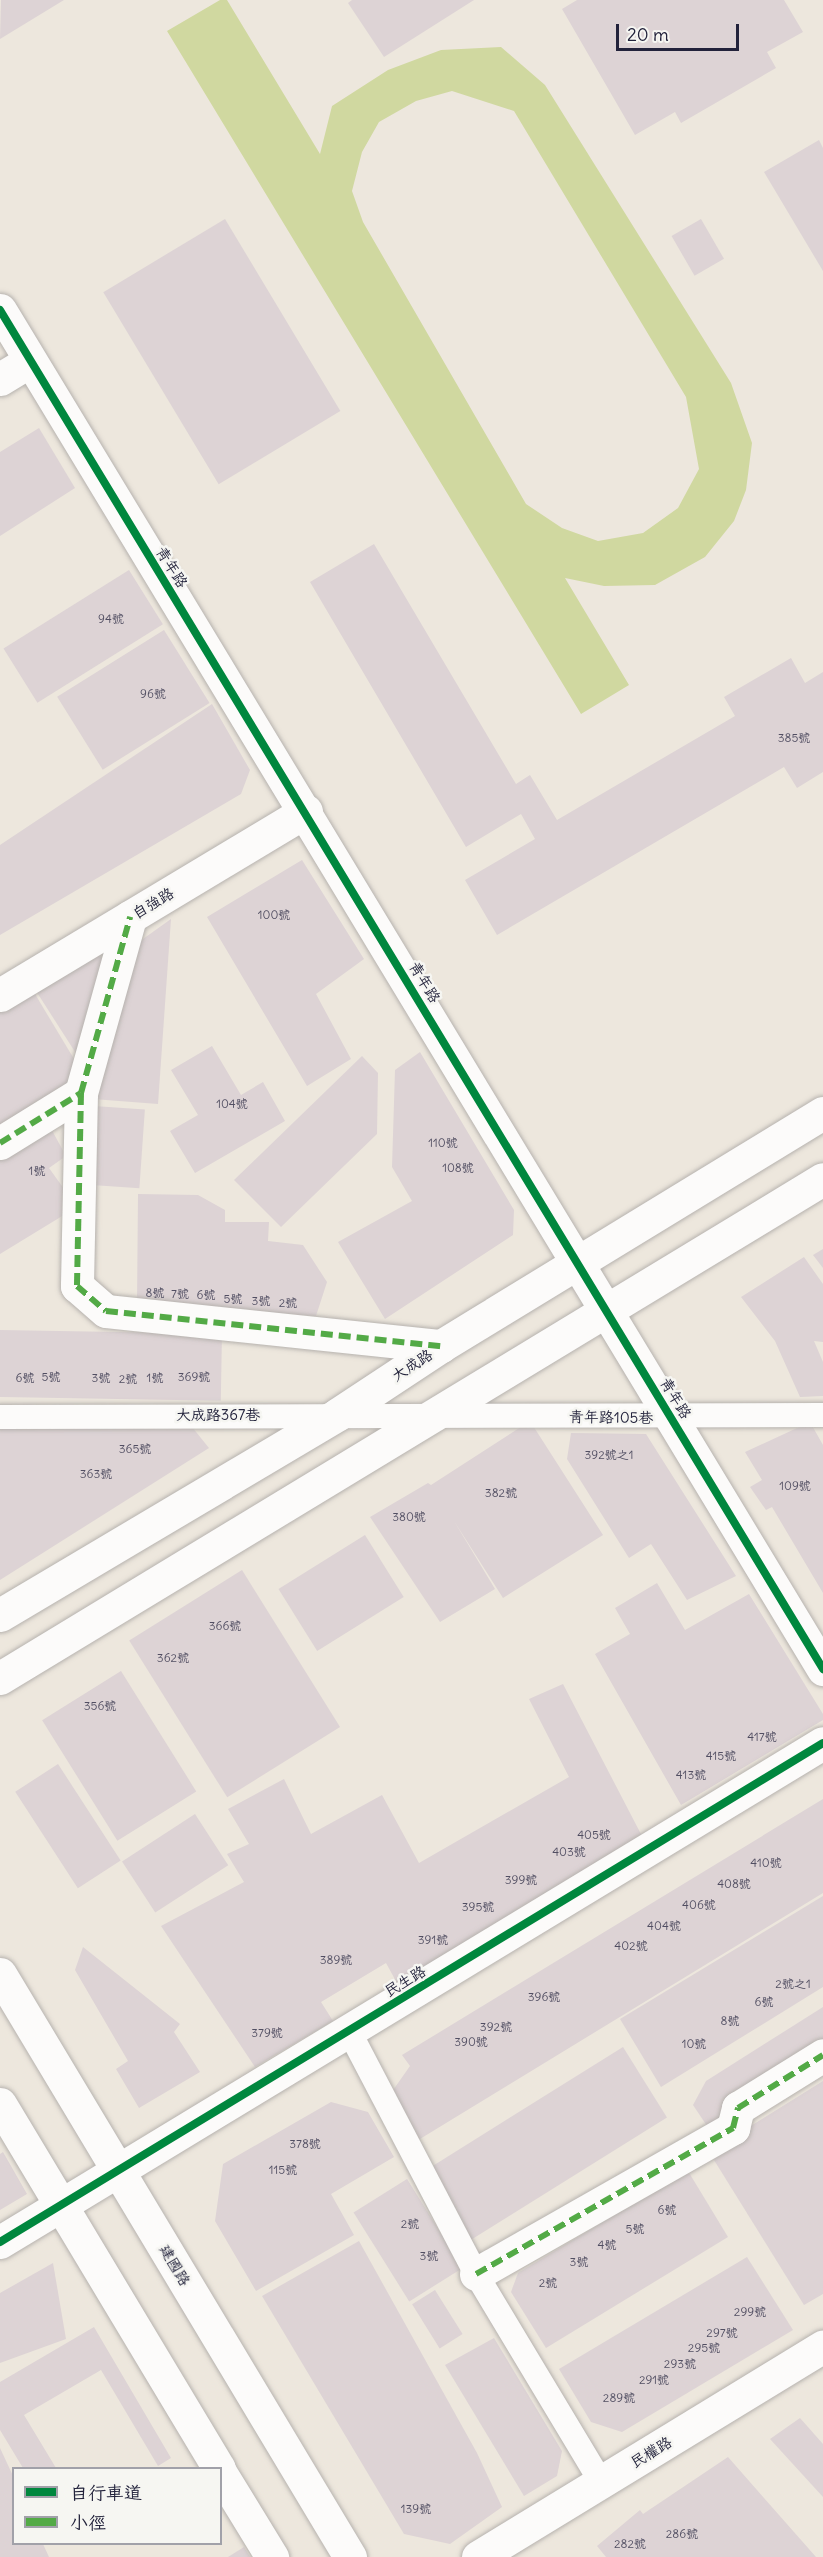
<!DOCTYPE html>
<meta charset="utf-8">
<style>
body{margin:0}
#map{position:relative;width:823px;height:2557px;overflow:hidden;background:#ede7dd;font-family:Delius,"LXGW WenKai TC",sans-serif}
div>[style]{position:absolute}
.green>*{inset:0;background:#d0d8a0}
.building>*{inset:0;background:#ddd3d5;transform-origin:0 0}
.roads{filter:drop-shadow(0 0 2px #b6b2ae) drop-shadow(0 0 2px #b6b2ae)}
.service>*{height:24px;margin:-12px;padding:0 12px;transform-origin:12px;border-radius:12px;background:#fcfbfa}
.minor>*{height:33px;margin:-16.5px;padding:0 16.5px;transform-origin:16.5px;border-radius:16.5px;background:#fcfbfa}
.tertiary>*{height:33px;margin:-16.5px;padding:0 16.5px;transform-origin:16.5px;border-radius:16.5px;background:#fcfbfa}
.secondary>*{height:33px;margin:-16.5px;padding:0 16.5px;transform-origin:16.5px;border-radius:16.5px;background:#fcfbfa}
.quiet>*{height:6px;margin-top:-3px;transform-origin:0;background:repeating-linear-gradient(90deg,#53aa46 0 12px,transparent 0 18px)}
.cycleway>*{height:8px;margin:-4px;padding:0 4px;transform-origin:4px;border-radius:4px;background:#00873e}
span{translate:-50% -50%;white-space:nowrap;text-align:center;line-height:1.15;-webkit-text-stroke:5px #f6f6f2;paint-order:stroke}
.number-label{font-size:12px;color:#514e62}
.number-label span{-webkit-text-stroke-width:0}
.street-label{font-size:15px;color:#22223b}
.legend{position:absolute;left:12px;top:2467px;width:210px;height:78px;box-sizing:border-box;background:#f6f6f2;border:2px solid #a1a1a9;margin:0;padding:8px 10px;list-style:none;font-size:18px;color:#22223b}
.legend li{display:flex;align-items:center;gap:12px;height:30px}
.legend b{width:30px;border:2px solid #a1a1a9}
.scale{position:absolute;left:616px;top:24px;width:123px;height:27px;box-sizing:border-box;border:3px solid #22223b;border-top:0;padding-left:8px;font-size:18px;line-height:21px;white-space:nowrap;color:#22223b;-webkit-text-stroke:4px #f6f6f2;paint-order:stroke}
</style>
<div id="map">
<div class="green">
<div style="clip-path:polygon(evenodd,220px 0,227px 0,320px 154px,332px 106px,388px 70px,441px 50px,501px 47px,545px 85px,731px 383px,752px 443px,746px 490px,734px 521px,705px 557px,655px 585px,604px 586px,565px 578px,629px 685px,581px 714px,167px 31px,220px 0,452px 91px,514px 111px,686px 397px,699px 469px,678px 508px,643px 533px,598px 541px,562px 528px,526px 504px,363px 222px,352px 191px,362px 152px,379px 122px,416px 101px,452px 91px)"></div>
</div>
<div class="building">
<div style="clip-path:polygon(1px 0,64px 0,0 39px)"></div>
<div style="clip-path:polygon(352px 0,474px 0,384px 57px,348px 3px)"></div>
<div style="clip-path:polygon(577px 0,784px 0,803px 32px,767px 52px,776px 68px,681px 123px,675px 112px,635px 135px,562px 9px)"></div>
<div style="clip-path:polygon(819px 140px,823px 148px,823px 271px,764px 172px)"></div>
<div style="left:225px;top:219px;width:224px;height:142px;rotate:59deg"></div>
<div style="left:701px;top:219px;width:46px;height:34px;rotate:60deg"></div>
<div style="clip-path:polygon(39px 428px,75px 488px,0 536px,0 452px)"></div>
<div style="clip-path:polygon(374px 544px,516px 784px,530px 775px,557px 820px,735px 716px,724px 697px,791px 658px,805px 683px,823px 672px,823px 772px,797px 788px,784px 767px,497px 935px,465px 880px,535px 839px,521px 814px,466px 847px,310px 582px)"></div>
<div style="left:129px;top:570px;width:64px;height:148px;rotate:58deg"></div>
<div style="left:164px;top:630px;width:86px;height:126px;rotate:58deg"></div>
<div style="clip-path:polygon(212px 704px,250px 770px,241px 794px,0 935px,0 845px)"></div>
<div style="clip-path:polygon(302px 860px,364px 959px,316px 994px,351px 1059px,307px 1086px,207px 917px)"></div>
<div style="clip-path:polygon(171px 919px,158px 1104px,93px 1099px,122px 954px)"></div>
<div style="clip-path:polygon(95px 954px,106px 960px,77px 1055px,36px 991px)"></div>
<div style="clip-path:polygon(32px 989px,86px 1079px,0 1132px,0 1008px)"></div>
<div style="clip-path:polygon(212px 1046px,241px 1095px,263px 1082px,285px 1121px,195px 1173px,170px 1131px,198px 1115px,171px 1070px)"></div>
<div style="clip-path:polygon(420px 1052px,514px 1210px,513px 1235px,385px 1319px,338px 1242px,412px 1201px,392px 1167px,395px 1070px)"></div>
<div style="clip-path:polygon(362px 1056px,378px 1073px,377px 1134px,281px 1227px,234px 1180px)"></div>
<div style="left:94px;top:1106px;width:51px;height:79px;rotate:4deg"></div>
<div style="clip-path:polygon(49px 1125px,66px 1156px,49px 1168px,77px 1207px,0 1254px,0 1155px)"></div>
<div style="clip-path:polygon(138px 1194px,198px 1195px,225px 1210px,225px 1222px,269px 1222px,268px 1241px,303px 1245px,327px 1282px,316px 1316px,137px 1304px)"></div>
<div style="clip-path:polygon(823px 1249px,823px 1268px,813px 1255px)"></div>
<div style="clip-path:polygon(804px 1257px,823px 1284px,823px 1342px,814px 1341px,823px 1362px,823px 1396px,800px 1397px,775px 1341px,741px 1297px)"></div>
<div style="left:0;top:1330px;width:222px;height:67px;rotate:1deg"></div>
<div style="clip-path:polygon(530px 1421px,603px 1535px,503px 1598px,454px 1521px,495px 1589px,440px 1622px,370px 1517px,428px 1483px,431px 1485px)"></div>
<div style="clip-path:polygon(810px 1422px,823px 1445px,823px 1593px,772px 1507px,766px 1510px,750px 1487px,762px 1480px,745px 1452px)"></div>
<div style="clip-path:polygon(0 1427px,192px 1427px,209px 1448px,0 1580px)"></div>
<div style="clip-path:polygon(571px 1433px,646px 1434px,736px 1576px,687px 1600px,651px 1544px,629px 1558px,567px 1459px)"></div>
<div style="left:365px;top:1535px;width:73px;height:102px;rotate:58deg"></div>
<div style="left:242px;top:1570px;width:185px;height:133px;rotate:58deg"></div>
<div style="clip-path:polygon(657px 1583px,685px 1630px,749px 1594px,823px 1714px,823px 1720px,681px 1805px,595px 1654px,630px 1634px,615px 1608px)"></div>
<div style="left:121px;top:1671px;width:142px;height:93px;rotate:58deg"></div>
<div style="clip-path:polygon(563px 1684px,643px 1838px,397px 1983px,386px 1963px,321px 2002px,333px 2021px,255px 2067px,161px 1926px,244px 1882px,227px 1854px,249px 1844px,228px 1809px,284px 1779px,311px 1834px,382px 1795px,419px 1863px,569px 1777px,529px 1699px)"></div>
<div style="left:58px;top:1764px;width:115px;height:51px;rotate:57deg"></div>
<div style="clip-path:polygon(823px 1799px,823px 1893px,415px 2142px,391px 2093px,410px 2066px,402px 2055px)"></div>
<div style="left:195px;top:1814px;width:61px;height:87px;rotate:57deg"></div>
<div style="clip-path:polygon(823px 1896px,823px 1987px,661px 2087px,620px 2019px)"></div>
<div style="clip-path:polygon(83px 1947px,180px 2024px,174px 2032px,200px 2072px,139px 2108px,116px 2069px,128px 2061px,75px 1970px)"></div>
<div style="clip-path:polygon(823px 2007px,823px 2050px,713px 2135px,693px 2105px,706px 2081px)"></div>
<div style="left:623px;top:2047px;width:83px;height:231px;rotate:58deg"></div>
<div style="clip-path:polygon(823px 2081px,823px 2294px,804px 2305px,709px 2152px)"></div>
<div style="clip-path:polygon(331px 2102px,368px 2112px,394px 2157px,331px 2194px,354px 2235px,256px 2291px,215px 2221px,223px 2164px)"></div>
<div style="clip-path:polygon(3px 2152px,27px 2194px,0 2210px,0 2154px)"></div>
<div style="clip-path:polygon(688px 2171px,728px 2237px,546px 2348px,511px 2292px,518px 2273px)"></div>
<div style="left:407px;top:2179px;width:105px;height:63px;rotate:58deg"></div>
<div style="clip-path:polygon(359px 2241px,477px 2453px,502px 2507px,450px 2544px,404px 2534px,262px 2296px)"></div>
<div style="clip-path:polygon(747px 2257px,793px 2330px,622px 2432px,591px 2422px,559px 2369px)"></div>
<div style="clip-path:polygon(53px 2263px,66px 2339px,0 2363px,0 2293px)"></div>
<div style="left:435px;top:2290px;width:52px;height:27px;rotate:58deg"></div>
<div style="clip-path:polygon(94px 2327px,171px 2458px,158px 2466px,101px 2370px,24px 2415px,56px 2468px,23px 2468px,0 2430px,0 2382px)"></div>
<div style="clip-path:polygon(494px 2338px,562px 2451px,557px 2476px,524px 2496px,445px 2365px)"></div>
<div style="clip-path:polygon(800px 2418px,823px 2444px,823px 2497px,770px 2439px)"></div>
<div style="clip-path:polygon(0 2448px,14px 2478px,14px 2544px,43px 2544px,49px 2557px,0 2557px)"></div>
<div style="clip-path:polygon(728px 2457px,816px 2557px,606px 2557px,597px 2546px,640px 2510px,643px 2514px)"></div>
<div style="clip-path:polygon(244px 2547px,250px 2557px,228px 2557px)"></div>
</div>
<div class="roads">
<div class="service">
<div style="left:0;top:1417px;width:823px;rotate:-0.14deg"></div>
<div style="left:349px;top:2031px;width:274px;rotate:62.4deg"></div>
<div style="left:476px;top:2274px;width:243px;rotate:59deg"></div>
</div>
<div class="minor">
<div style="left:0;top:310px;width:1589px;rotate:58.8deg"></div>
<div style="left:0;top:379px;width:35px;rotate:-31deg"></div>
<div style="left:0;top:995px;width:357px;rotate:-31deg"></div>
<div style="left:81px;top:1093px;width:193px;rotate:91.2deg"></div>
<div style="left:77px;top:1286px;width:38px;rotate:41deg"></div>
<div style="left:106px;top:1311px;width:337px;rotate:6deg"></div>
<div style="left:0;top:1143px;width:95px;rotate:-31.7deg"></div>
<div style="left:81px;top:1093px;width:183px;rotate:-74.4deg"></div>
<div style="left:0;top:2242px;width:962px;rotate:-31.23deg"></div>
<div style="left:476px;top:2274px;width:296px;rotate:-29.6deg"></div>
<div style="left:733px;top:2128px;width:21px;rotate:-76deg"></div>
<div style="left:738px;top:2108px;width:100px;rotate:-31.9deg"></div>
<div style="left:478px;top:2557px;width:404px;rotate:-31.4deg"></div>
</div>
<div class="tertiary">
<div style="left:0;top:1974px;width:680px;rotate:59.02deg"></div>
<div style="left:0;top:2104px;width:425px;rotate:59deg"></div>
<div style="left:220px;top:2472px;width:100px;rotate:58.5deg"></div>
</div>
<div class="secondary">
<div style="left:0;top:1615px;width:393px;rotate:-30.7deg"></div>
<div style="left:338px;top:1414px;width:123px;rotate:-33.4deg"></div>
<div style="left:441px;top:1346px;width:447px;rotate:-31.4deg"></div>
<div style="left:0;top:1678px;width:962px;rotate:-31.23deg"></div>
</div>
</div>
<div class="quiet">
<div style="left:81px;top:1093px;width:193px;rotate:91.2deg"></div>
<div style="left:77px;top:1286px;width:38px;rotate:41deg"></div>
<div style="left:106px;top:1311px;width:337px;rotate:6deg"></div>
<div style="left:0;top:1143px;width:95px;rotate:-31.7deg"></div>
<div style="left:81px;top:1093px;width:183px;rotate:-74.4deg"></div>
<div style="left:476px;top:2274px;width:296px;rotate:-29.6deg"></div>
<div style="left:733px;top:2128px;width:21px;rotate:-76deg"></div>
<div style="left:738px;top:2108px;width:100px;rotate:-31.9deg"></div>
</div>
<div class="cycleway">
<div style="left:0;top:310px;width:1589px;rotate:58.8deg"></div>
<div style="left:0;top:2242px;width:962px;rotate:-31.23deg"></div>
</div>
<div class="number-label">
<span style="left:111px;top:619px">94號</span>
<span style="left:153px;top:694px">96號</span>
<span style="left:794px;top:738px">385號</span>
<span style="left:274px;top:915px">100號</span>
<span style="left:232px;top:1104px">104號</span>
<span style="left:443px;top:1143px">110號</span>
<span style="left:458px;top:1168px">108號</span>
<span style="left:37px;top:1171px">1號</span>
<span style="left:155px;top:1293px">8號</span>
<span style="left:180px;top:1294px">7號</span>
<span style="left:206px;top:1295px">6號</span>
<span style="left:233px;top:1299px">5號</span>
<span style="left:261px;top:1301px">3號</span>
<span style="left:288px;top:1303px">2號</span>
<span style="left:51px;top:1377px">5號</span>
<span style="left:194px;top:1377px">369號</span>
<span style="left:25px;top:1378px">6號</span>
<span style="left:101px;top:1378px">3號</span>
<span style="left:155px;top:1378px">1號</span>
<span style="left:128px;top:1379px">2號</span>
<span style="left:135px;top:1449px">365號</span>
<span style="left:609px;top:1455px">392號之1</span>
<span style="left:96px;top:1474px">363號</span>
<span style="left:795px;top:1486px">109號</span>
<span style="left:501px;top:1493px">382號</span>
<span style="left:409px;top:1517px">380號</span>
<span style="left:225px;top:1626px">366號</span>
<span style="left:173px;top:1658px">362號</span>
<span style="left:100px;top:1706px">356號</span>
<span style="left:762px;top:1737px">417號</span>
<span style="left:721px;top:1756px">415號</span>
<span style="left:691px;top:1775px">413號</span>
<span style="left:594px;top:1835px">405號</span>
<span style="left:569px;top:1852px">403號</span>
<span style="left:766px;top:1863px">410號</span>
<span style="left:521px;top:1880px">399號</span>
<span style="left:734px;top:1884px">408號</span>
<span style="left:699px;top:1905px">406號</span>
<span style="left:478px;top:1907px">395號</span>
<span style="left:664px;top:1926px">404號</span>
<span style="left:433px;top:1940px">391號</span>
<span style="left:631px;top:1946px">402號</span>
<span style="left:336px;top:1960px">389號</span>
<span style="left:793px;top:1984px">2號之1</span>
<span style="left:544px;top:1997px">396號</span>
<span style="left:764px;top:2002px">6號</span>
<span style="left:730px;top:2021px">8號</span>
<span style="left:496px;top:2027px">392號</span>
<span style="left:267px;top:2033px">379號</span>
<span style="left:471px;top:2042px">390號</span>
<span style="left:694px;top:2044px">10號</span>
<span style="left:305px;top:2144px">378號</span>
<span style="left:283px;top:2170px">115號</span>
<span style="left:667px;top:2210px">6號</span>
<span style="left:410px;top:2224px">2號</span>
<span style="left:635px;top:2229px">5號</span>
<span style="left:607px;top:2245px">4號</span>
<span style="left:429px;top:2256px">3號</span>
<span style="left:579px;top:2262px">3號</span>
<span style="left:548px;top:2283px">2號</span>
<span style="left:750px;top:2312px">299號</span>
<span style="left:722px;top:2333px">297號</span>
<span style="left:704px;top:2348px">295號</span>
<span style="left:680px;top:2364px">293號</span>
<span style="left:654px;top:2380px">291號</span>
<span style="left:619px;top:2398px">289號</span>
<span style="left:416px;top:2509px">139號</span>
<span style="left:682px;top:2534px">286號</span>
<span style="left:630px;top:2544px">282號</span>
</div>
<div class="street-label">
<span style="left:172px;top:567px;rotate:58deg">青年路</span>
<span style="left:153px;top:903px;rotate:-31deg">自強路</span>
<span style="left:425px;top:982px;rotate:59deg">青年路</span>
<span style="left:412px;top:1365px;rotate:-33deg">大成路</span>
<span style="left:676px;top:1398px;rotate:59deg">青年路</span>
<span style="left:218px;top:1415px">大成路367巷</span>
<span style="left:611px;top:1417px;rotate:1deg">青年路105巷</span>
<span style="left:405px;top:1981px;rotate:-31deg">民生路</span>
<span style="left:175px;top:2265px;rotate:59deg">建國路</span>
<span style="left:651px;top:2452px;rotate:-31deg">民權路</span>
</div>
<ul class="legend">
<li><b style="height:8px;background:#00873e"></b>自行車道</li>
<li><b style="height:8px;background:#53aa46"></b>小徑</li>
</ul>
<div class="scale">20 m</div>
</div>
